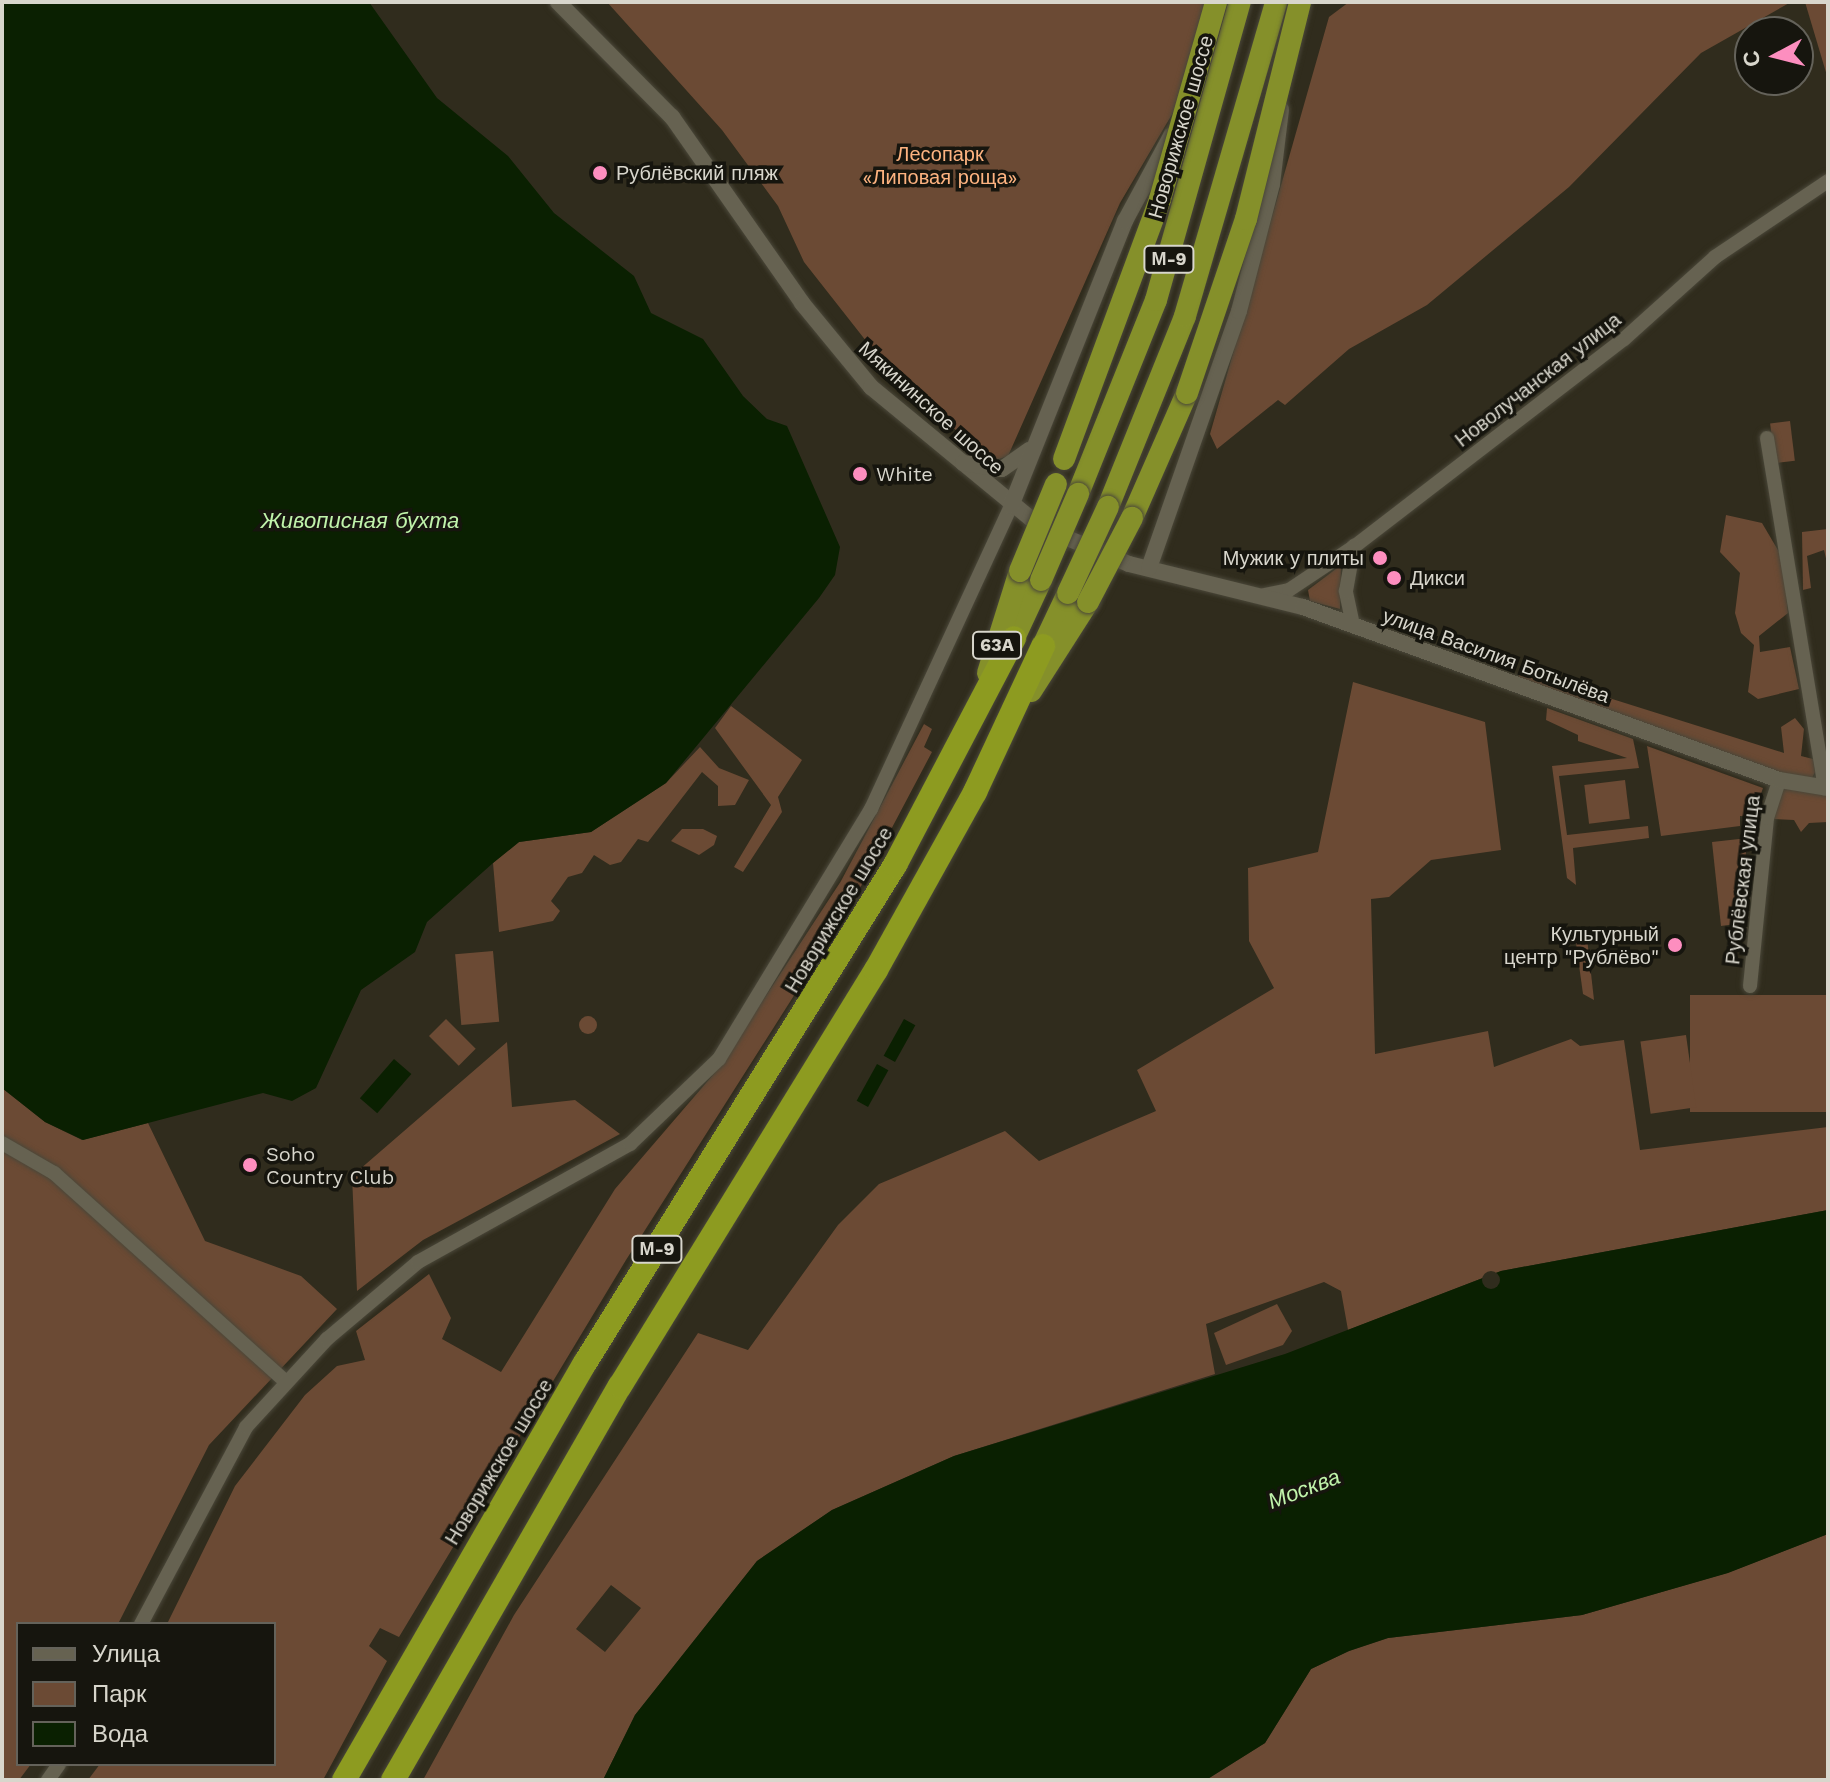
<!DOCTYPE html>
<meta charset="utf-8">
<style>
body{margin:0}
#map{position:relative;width:1830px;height:1782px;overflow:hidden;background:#302c1d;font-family:"Work Sans",sans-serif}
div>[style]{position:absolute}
.green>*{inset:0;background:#6b4a34;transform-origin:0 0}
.round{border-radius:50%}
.water>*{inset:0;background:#0a2001;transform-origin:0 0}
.pier>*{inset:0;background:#302c1d}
.roads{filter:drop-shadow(0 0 2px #4a4739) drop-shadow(0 0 2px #4a4739)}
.minor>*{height:14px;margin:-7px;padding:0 7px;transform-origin:7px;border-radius:7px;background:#666251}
.tertiary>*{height:16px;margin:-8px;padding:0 8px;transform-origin:8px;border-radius:8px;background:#666251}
.trunk>*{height:22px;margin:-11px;padding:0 11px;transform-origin:11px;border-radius:11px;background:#85902a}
.motorway>*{height:24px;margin:-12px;padding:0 12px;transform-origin:12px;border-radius:12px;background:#8d9b20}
.bridges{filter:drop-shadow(0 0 2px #4a4739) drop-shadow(0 0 2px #4a4739)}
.trunk-bridge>*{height:22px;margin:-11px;padding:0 11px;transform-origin:11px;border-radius:11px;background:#85902a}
.dots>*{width:22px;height:22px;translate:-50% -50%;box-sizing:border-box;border:4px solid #16150e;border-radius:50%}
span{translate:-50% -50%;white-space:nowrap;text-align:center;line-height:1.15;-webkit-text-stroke:7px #16150e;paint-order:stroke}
.shield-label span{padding:2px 6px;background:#16150e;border:2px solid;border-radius:6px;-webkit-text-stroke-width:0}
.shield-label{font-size:18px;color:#d8d6cc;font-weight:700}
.street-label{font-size:20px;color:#d8d6cc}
.park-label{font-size:20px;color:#fdb380}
.poi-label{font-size:20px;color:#d8d6cc}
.left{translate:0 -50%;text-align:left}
.right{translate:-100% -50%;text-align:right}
.water-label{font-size:22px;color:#c0f3ab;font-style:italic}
.frame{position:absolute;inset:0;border:4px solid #d8d6cc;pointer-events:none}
.legend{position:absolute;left:16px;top:1622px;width:260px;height:144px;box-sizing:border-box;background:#16150e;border:2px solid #64625a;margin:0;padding:10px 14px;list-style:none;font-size:24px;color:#d8d6cc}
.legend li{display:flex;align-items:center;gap:16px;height:40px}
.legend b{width:40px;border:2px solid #64625a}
.north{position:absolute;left:1734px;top:16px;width:80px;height:80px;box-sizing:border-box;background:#16150e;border:2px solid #64625a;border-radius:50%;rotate:263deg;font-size:22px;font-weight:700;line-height:32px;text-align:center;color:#d8d6cc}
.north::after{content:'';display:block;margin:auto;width:28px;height:36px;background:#fd8ebf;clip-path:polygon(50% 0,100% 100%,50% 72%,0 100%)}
</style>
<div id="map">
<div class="green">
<div style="clip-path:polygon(607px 2px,1206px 2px,1181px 99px,1120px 203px,1008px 456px,990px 462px,881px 360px,804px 262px,778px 206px,722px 130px)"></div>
<div style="clip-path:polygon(1349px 2px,1791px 2px,1701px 53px,1569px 187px,1427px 305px,1349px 349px,1285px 405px,1278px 400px,1217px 449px,1210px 434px,1329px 17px)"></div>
<div style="clip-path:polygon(1805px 2px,1828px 2px,1828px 79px)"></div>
<div style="left:1790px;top:421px;width:40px;height:20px;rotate:83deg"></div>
<div style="clip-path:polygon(1726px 515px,1762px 523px,1782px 557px,1788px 613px,1759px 636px,1760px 652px,1790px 647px,1799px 689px,1758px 699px,1748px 692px,1754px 645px,1741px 633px,1735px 613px,1740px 573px,1720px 552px)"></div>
<div style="clip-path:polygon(1828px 529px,1828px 567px,1824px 550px,1807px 556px,1811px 588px,1803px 590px,1802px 532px)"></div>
<div style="clip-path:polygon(1341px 565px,1340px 609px,1310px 601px,1308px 590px)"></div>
<div style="clip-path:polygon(1520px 670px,1784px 753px,1781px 727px,1795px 718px,1804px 729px,1801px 756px,1813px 759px,1815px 772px,1811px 780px,1790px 778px,1518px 680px)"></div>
<div style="clip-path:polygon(evenodd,1353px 682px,1485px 722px,1501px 850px,1431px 860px,1389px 897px,1371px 899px,1375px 1054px,1488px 1031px,1494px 1067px,1571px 1039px,1580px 1046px,1624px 1040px,1640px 1150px,1828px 1127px,1828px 1210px,1501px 1271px,1348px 1330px,1341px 1291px,1324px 1282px,1206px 1324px,1215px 1374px,954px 1456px,832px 1510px,757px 1561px,635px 1715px,603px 1780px,423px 1780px,514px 1615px,698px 1333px,748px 1350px,838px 1225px,879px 1184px,1005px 1131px,1039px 1161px,1156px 1111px,1137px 1070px,1274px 988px,1249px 941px,1248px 868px,1318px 852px,1353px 682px,611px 1585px,641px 1608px,605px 1652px,576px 1629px,611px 1585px)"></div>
<div style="clip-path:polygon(731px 706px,802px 760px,778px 797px,782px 812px,743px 872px,734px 867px,771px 805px,715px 728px)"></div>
<div style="clip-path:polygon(1547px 708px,1633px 739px,1637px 758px,1639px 768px,1559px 776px,1567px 835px,1648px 826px,1649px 838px,1573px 848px,1576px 885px,1567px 878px,1552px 766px,1627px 758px,1578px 741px,1578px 735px,1546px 720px)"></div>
<div style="clip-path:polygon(924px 724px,932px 729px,924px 747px,932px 752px,849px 909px,626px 1260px,399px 1637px,380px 1628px,369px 1646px,387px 1661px,323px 1780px,88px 1780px,100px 1764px,274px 1764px,274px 1624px,167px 1624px,235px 1486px,305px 1395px,337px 1366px,365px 1360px,356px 1331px,429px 1274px,451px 1318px,442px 1339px,501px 1372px,615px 1189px,718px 1069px,841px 881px)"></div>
<div style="clip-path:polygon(1647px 746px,1763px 788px,1753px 817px,1740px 816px,1740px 826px,1661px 836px)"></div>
<div style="clip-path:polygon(700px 747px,719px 768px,749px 780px,735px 805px,718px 806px,718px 786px,702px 772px,648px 842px,638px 839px,621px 862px,610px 865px,594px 855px,582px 873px,568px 877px,551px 901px,560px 911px,553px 921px,499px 932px,493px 863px,519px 842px,591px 832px,666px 783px)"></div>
<div style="left:1625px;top:780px;width:39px;height:41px;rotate:83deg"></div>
<div style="clip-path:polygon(1781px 785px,1828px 795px,1828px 822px,1809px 823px,1801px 832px,1794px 820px,1772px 819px)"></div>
<div style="clip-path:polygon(682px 829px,703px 829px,717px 836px,714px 845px,699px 855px,671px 841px)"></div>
<div style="clip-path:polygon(1748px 838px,1736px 924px,1721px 926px,1712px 842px)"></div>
<div style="clip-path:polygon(1586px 929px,1594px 1000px,1583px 994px,1575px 936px)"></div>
<div style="left:493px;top:951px;width:71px;height:38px;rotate:85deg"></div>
<div style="left:1828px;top:995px;width:117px;height:138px;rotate:90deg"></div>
<div class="round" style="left:579px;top:1016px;width:18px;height:18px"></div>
<div style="left:446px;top:1019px;width:42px;height:24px;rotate:45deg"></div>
<div style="left:1686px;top:1035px;width:73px;height:46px;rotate:82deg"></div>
<div style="clip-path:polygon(507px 1042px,512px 1107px,575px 1100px,620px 1134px,423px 1240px,357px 1291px,352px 1176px)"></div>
<div style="clip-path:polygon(2px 1088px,45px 1122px,82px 1140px,148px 1123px,205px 1241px,301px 1276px,337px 1309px,209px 1445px,118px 1624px,18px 1624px,18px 1764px,31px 1764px,19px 1780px,2px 1780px)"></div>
<div style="clip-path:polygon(1277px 1304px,1292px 1331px,1283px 1345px,1226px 1365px,1214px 1333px)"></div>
<div style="clip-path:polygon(1828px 1534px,1828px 1780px,1206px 1780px,1265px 1743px,1311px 1669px,1349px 1651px,1388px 1638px,1582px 1615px,1727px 1573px)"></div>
</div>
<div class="water">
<div style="clip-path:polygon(2px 2px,369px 2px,437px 98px,508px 156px,554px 213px,634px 276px,651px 313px,703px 339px,743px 396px,767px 419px,787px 426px,840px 547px,835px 575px,819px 598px,666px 783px,591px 832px,519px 842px,493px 863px,427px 922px,415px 952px,361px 990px,316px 1088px,292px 1101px,263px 1093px,83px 1140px,45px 1122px,2px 1088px)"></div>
<div style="left:904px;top:1019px;width:13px;height:42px;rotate:29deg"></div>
<div style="left:394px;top:1059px;width:23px;height:52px;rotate:41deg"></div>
<div style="left:877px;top:1064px;width:13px;height:42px;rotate:29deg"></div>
<div style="clip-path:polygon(1828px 1210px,1828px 1534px,1728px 1573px,1582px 1615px,1388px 1638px,1349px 1651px,1311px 1669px,1265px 1743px,1206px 1780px,603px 1780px,635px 1715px,757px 1561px,832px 1510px,954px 1456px,1285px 1354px,1501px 1271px)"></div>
</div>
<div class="pier">
<div class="round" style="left:1482px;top:1271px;width:18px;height:18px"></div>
</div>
<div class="roads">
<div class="minor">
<div style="left:1767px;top:438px;width:355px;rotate:80.6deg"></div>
<div style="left:1264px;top:595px;width:25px;rotate:-11deg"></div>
<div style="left:1289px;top:590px;width:79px;rotate:-33.7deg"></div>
<div style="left:1355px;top:546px;width:339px;rotate:-37.6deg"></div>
<div style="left:1624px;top:339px;width:122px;rotate:-42deg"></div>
<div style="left:1715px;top:257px;width:136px;rotate:-33.9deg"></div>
<div style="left:1353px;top:625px;width:35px;rotate:-102deg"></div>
<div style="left:1346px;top:591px;width:46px;rotate:-79.9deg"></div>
<div style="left:1750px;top:986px;width:169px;rotate:-84.2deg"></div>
<div style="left:1767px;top:818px;width:40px;rotate:-72deg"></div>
<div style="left:2px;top:1143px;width:60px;rotate:30deg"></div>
<div style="left:54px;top:1173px;width:312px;rotate:42deg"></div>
<div style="left:141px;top:1624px;width:223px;rotate:-61.9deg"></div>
<div style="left:246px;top:1427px;width:120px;rotate:-47.4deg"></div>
<div style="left:327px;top:1339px;width:119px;rotate:-40.2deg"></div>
<div style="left:418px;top:1262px;width:243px;rotate:-29.1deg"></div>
<div style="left:630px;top:1144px;width:123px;rotate:-43.7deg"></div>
<div style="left:719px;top:1059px;width:293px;rotate:-58.7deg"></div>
<div style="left:871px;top:809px;width:334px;rotate:-65.2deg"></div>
<div style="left:48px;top:1780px;width:19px;rotate:-55deg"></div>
</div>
<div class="tertiary">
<div style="left:558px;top:2px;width:162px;rotate:45.3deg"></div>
<div style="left:672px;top:117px;width:227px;rotate:55deg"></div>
<div style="left:802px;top:303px;width:109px;rotate:50.6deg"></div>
<div style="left:871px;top:387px;width:220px;rotate:39.5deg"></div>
<div style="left:1041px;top:527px;width:95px;rotate:22.8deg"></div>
<div style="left:1129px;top:564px;width:179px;rotate:13.9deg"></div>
<div style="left:1303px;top:607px;width:506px;rotate:19.97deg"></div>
<div style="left:1779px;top:780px;width:50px;rotate:9.3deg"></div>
<div style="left:963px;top:463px;width:39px;rotate:9deg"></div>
<div style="left:1002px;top:469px;width:33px;rotate:-35deg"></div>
<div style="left:1011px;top:506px;width:307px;rotate:-68.2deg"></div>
<div style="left:1125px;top:221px;width:97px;rotate:-61.6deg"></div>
<div style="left:1149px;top:568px;width:272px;rotate:-70.7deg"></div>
<div style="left:1239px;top:311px;width:131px;rotate:-75.4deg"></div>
<div style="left:1272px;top:184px;width:75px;rotate:-83.1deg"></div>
</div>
<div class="trunk">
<div style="left:1078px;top:494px;width:209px;rotate:-68.1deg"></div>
<div style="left:1156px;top:300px;width:310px;rotate:-74.3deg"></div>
<div style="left:1108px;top:507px;width:206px;rotate:-68deg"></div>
<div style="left:1185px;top:316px;width:327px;rotate:-73.8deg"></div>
<div style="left:1132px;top:518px;width:137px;rotate:-66.3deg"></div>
<div style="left:1014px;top:638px;width:64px;rotate:-65deg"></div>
<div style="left:1043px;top:646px;width:59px;rotate:-64.7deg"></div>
<div style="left:988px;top:673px;width:107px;rotate:-72.6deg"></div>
<div style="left:1031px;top:691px;width:106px;rotate:-57.4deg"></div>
</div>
<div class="motorway">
<div style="left:344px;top:1780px;width:482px;rotate:-60deg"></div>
<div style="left:585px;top:1363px;width:587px;rotate:-58.1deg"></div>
<div style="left:895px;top:865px;width:256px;rotate:-62.3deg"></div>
<div style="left:393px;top:1780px;width:455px;rotate:-60.1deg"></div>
<div style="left:620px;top:1386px;width:488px;rotate:-58.4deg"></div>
<div style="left:876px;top:970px;width:204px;rotate:-60.9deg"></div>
<div style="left:975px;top:792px;width:161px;rotate:-65deg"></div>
</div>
</div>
<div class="bridges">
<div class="trunk-bridge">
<div style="left:1187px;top:393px;width:184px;rotate:-71.3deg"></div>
<div style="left:1246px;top:219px;width:224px;rotate:-76deg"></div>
<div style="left:1064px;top:459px;width:277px;rotate:-69.7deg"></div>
<div style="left:1160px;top:199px;width:205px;rotate:-74.1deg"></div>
<div style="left:1020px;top:571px;width:94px;rotate:-67.5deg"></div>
<div style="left:1041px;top:580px;width:94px;rotate:-66.7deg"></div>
<div style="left:1068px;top:593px;width:95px;rotate:-65.1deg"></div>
<div style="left:1088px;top:602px;width:95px;rotate:-62.4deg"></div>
</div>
</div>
<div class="dots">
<div style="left:600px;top:173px;background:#fd8ebf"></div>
<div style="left:860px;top:474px;background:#fd8ebf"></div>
<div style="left:1380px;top:558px;background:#fd8ebf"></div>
<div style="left:1394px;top:578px;background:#fd8ebf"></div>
<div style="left:1675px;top:945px;background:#fd8ebf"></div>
<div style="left:250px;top:1165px;background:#fd8ebf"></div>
</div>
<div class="shield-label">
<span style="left:1169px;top:259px">М-9</span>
<span style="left:997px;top:645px">63A</span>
<span style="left:657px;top:1249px">М-9</span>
</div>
<div class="street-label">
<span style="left:1181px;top:127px;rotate:-74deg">Новорижское шоссе</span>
<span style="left:1538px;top:380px;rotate:-38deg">Новолучанская улица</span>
<span style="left:931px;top:408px;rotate:42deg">Мякининское шоссе</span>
<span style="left:1496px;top:656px;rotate:20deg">улица Василия Ботылёва</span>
<span style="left:1743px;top:880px;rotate:-83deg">Рублёвская улица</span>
<span style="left:839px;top:910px;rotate:-59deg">Новорижское шоссе</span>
<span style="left:499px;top:1462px;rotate:-59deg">Новорижское шоссе</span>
</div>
<div class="park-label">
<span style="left:940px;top:166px">Лесопарк<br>«Липовая роща»</span>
</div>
<div class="poi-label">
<span class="left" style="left:616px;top:173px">Рублёвский пляж</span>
<span class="left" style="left:876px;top:474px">White</span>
<span class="right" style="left:1364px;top:558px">Мужик у плиты</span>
<span class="left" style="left:1410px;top:578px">Дикси</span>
<span class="right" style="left:1659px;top:946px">Культурный<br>центр "Рублёво"</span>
<span class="left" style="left:266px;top:1166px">Soho<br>Country Club</span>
</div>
<div class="water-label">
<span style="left:360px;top:521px">Живописная бухта</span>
<span style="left:1304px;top:1489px;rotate:-21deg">Москва</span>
</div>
<div class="frame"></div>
<ul class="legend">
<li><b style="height:10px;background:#666251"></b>Улица</li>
<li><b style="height:22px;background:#6b4a34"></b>Парк</li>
<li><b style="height:22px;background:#0a2001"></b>Вода</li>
</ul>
<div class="north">С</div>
</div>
